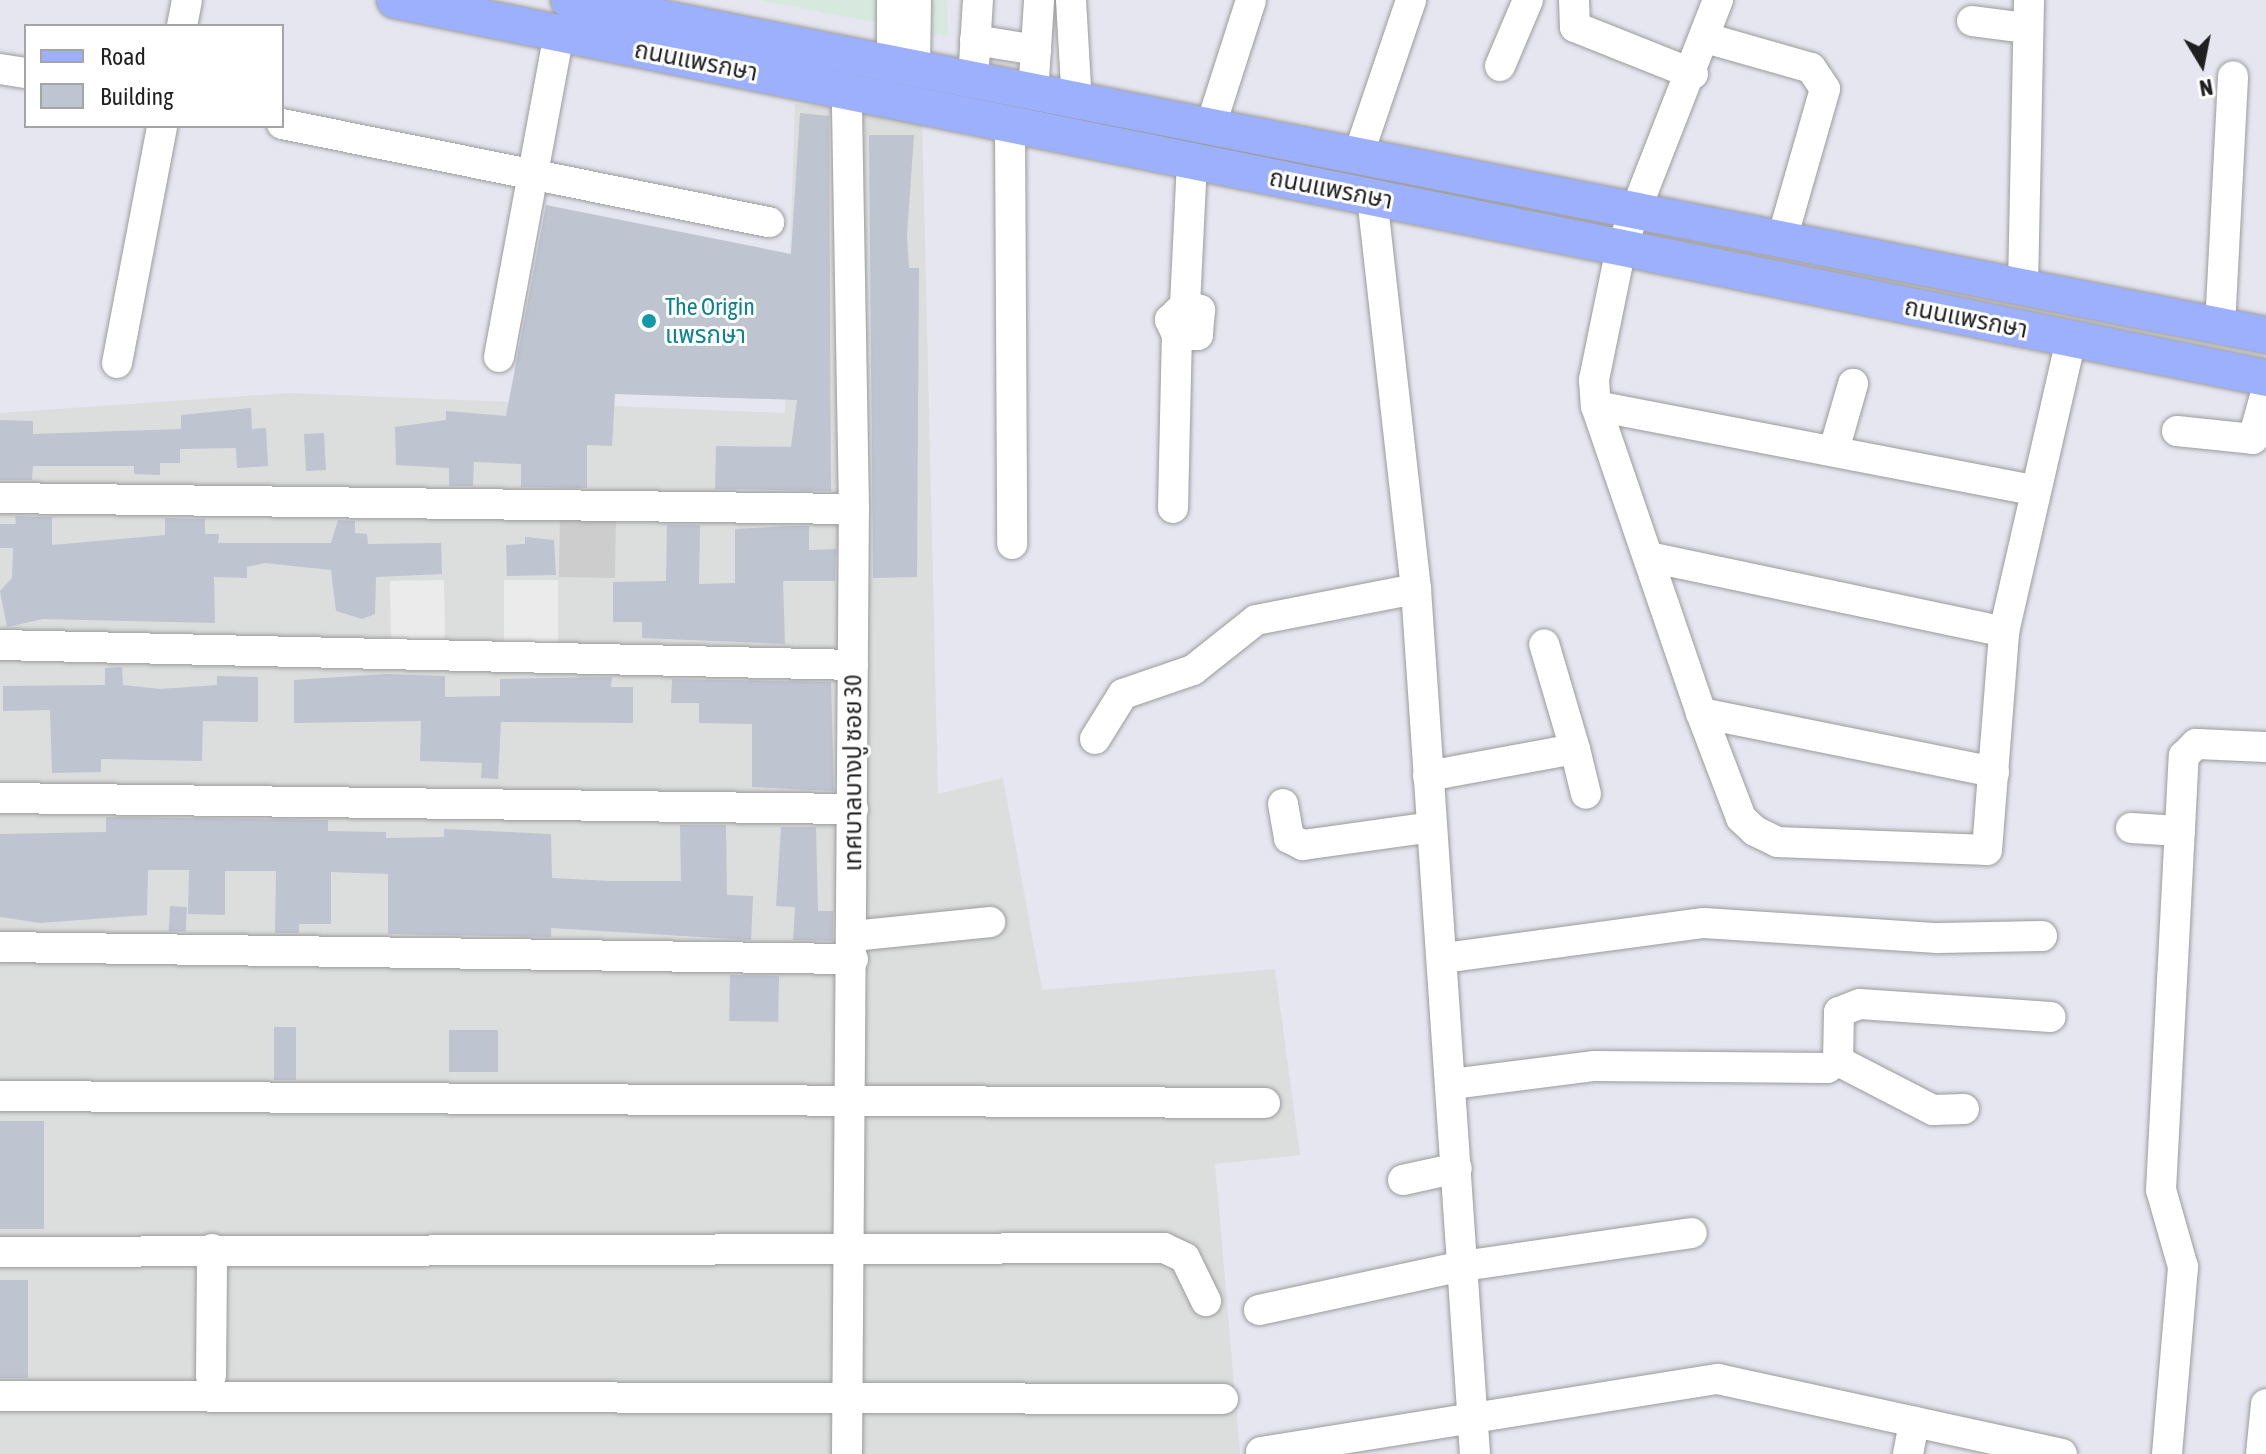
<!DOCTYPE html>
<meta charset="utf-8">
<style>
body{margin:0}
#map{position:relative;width:2266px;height:1454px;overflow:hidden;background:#e5e6f0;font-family:"Asap Condensed","Noto Sans Thai",sans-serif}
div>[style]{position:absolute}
.residential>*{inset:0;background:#dcdddd}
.industrial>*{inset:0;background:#d7e9df}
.religious>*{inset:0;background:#cdcdcd;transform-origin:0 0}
.parking>*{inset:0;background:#ebebeb;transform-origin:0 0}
.building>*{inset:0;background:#bec4d0;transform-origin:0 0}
.roads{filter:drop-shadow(0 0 2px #9c9c9c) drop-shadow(0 0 2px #9c9c9c)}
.minor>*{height:30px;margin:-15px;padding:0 15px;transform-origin:15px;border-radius:15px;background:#fff}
.major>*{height:36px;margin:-18px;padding:0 18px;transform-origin:18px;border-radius:18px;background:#9db0fd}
.dots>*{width:22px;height:22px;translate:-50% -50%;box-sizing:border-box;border:4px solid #fff;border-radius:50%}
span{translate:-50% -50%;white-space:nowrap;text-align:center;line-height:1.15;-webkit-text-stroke:6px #fff;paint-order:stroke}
.street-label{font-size:24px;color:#1f1f1f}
.culture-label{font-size:24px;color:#0d838f}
.left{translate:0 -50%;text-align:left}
.legend{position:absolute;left:24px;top:24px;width:260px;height:104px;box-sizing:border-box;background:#fff;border:2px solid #a5a5a5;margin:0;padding:10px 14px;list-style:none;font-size:24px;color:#1f1f1f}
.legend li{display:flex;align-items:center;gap:16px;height:40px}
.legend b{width:40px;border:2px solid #a5a5a5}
.north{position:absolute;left:2162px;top:24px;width:80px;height:80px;-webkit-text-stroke:6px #fff;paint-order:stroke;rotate:170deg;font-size:22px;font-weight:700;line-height:32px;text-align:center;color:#1f1f1f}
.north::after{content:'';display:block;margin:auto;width:28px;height:36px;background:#1f1f1f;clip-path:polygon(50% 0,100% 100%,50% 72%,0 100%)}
</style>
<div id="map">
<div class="residential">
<div style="clip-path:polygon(795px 104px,922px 118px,938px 794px,1003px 778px,1042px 990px,1275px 969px,1300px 1155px,1215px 1164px,1240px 1454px,0 1454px,0 413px,290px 393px,785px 413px)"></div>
</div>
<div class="industrial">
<div style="clip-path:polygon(758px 0,947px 0,948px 36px,899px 27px)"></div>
</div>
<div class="religious">
<div style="left:560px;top:515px;width:56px;height:62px;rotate:1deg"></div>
</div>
<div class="parking">
<div style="left:444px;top:580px;width:63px;height:54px;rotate:89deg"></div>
<div style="left:504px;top:580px;width:54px;height:66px"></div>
</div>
<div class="building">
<div style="clip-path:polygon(800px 113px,829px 116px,831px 491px,715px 489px,716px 446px,791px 447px,797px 400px,615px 394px,612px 446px,587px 445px,587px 488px,521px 487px,521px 464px,474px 462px,473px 486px,449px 486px,449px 468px,396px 465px,395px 427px,446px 420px,446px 411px,506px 416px,546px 205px,791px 254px)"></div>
<div style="clip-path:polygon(869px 135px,914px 135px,907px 235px,909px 268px,919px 268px,917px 577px,873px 578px)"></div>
<div style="clip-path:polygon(251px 408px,252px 429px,266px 428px,268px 466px,237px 468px,236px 448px,180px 449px,180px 463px,160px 463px,160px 475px,134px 474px,134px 466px,33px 466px,32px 480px,0 480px,0 420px,33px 421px,33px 434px,181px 429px,181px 415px)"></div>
<div style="left:324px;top:433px;width:37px;height:20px;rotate:87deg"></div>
<div style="clip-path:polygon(15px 516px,52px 517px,52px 545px,165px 535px,165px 518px,205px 519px,205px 534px,219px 534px,218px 543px,331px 543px,338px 520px,355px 521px,355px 533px,367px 534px,368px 544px,441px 543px,442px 574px,376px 577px,375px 614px,362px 619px,336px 611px,331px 570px,265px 563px,247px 567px,247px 578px,214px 577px,215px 623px,43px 619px,7px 627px,0 591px,12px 578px,13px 548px,0 548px,0 524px,16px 524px)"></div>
<div style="clip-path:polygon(667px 525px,700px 525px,699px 584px,735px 583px,735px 529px,790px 526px,809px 526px,809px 550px,836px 549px,835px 581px,783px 581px,785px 644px,642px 638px,642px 622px,613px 622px,613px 582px,666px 581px)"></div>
<div style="clip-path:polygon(525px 537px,554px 540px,556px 575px,507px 576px,506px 545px,525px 544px)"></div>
<div style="clip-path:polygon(122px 667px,123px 685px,160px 689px,217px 685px,217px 676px,258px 677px,258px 722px,203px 721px,202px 761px,101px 759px,101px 772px,52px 773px,50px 710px,3px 711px,3px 686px,105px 685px,105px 668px)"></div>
<div style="clip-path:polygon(386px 674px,445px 676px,445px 697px,500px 696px,500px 679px,612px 677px,611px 687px,633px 687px,633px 723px,501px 722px,498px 779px,481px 778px,482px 763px,420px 761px,421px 721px,294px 723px,294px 680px)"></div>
<div style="clip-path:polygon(672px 679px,831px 682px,834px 791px,752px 787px,752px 724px,699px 723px,699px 703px,671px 703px)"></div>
<div style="clip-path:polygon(106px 817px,328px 820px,328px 831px,386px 832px,386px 838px,444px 837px,444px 829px,551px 834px,552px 878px,610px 881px,681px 881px,680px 825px,726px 825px,727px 895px,753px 896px,751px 940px,551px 928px,551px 937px,388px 934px,388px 874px,331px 872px,331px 924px,299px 924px,299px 933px,275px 933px,276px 871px,225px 871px,225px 915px,188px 914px,189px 870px,148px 870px,147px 915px,40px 923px,0 917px,0 834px,106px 832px)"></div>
<div style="clip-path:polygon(781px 827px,816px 827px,818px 911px,833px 911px,833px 941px,793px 940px,795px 907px,776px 906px)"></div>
<div style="left:170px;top:906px;width:17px;height:25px;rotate:3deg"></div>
<div style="left:730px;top:975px;width:49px;height:46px;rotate:1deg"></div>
<div style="left:274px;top:1027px;width:22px;height:53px"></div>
<div style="left:449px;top:1030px;width:49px;height:42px"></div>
<div style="left:0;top:1121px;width:44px;height:108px"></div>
<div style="left:0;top:1280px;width:28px;height:98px"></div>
</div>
<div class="roads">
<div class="minor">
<div style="left:892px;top:0;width:66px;rotate:90deg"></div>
<div style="left:1071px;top:0;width:103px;rotate:86.7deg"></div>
<div style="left:1574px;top:0;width:27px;rotate:88deg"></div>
<div style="left:1575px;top:27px;width:127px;rotate:21.7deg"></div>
<div style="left:1718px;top:0;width:266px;rotate:111.4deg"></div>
<div style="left:1621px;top:248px;width:135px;rotate:101.6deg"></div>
<div style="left:1594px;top:380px;width:26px;rotate:86deg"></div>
<div style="left:1596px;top:406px;width:324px;rotate:71.1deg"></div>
<div style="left:1701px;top:713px;width:112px;rotate:69.1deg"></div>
<div style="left:1741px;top:818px;width:19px;rotate:43deg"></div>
<div style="left:1755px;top:831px;width:25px;rotate:26deg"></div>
<div style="left:1778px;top:842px;width:209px;rotate:2.2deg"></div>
<div style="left:1987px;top:850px;width:219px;rotate:-85.5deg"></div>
<div style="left:2004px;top:632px;width:301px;rotate:-77.1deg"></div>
<div style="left:1972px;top:21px;width:54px;rotate:7.4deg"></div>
<div style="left:182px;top:26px;width:26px;rotate:-79deg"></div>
<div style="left:1706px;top:38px;width:109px;rotate:15.9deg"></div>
<div style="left:1811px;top:68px;width:25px;rotate:56deg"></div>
<div style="left:1825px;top:89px;width:156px;rotate:106deg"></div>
<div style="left:975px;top:40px;width:62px;rotate:9.3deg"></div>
<div style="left:1500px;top:66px;width:72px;rotate:-67deg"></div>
<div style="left:0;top:69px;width:26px;rotate:9deg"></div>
<div style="left:915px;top:70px;width:70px;rotate:-89.2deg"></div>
<div style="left:973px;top:81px;width:81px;rotate:-86.5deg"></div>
<div style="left:1033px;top:94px;width:94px;rotate:-86.3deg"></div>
<div style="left:282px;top:124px;width:497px;rotate:11.4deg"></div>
<div style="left:1010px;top:124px;width:420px;rotate:89.7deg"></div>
<div style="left:1210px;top:128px;width:134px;rotate:-72.2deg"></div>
<div style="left:1358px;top:156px;width:165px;rotate:-71.2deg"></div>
<div style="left:1372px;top:197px;width:394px;rotate:83.6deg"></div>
<div style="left:1416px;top:589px;width:867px;rotate:86.1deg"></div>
<div style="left:2023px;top:287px;width:287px;rotate:-88.8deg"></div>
<div style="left:1185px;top:305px;width:143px;rotate:-87.2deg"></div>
<div style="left:2220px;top:326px;width:250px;rotate:-87deg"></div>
<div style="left:499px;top:357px;width:330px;rotate:-79.5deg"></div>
<div style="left:117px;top:363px;width:241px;rotate:-79.2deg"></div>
<div style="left:1596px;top:406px;width:446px;rotate:10.9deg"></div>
<div style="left:2177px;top:431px;width:76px;rotate:6deg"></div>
<div style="left:2253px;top:439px;width:49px;rotate:-74.5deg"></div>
<div style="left:1834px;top:450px;width:69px;rotate:-73.9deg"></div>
<div style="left:0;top:498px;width:854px;rotate:0.74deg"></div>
<div style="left:1173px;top:508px;width:173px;rotate:-88.7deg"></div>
<div style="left:1177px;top:335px;width:17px;rotate:-115deg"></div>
<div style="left:1170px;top:320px;width:21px;rotate:-45deg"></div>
<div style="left:1185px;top:305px;width:16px;rotate:18deg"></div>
<div style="left:1200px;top:310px;width:25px;rotate:95deg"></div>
<div style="left:1198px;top:335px;width:21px;rotate:180deg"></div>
<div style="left:1649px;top:557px;width:363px;rotate:11.9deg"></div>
<div style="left:0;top:645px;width:853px;rotate:1.34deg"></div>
<div style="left:1701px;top:713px;width:299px;rotate:11.4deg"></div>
<div style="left:1095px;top:739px;width:53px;rotate:-58.1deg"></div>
<div style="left:1123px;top:694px;width:74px;rotate:-18.9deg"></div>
<div style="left:1193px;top:670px;width:80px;rotate:-38.4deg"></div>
<div style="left:1256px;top:620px;width:163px;rotate:-11deg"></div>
<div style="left:1575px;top:749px;width:46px;rotate:76.3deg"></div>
<div style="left:1428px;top:776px;width:149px;rotate:-10.4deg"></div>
<div style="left:1575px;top:749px;width:109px;rotate:-106.4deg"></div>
<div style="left:0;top:798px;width:853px;rotate:0.74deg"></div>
<div style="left:1283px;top:804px;width:35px;rotate:80deg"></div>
<div style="left:1289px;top:838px;width:16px;rotate:27deg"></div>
<div style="left:1303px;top:845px;width:130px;rotate:-7.9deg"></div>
<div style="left:2131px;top:828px;width:49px;rotate:3.5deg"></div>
<div style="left:853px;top:936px;width:138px;rotate:-5.8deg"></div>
<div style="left:0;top:947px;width:853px;rotate:0.81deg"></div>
<div style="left:1444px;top:958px;width:262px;rotate:-7.7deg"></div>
<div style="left:1704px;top:923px;width:234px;rotate:3.7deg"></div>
<div style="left:1938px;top:938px;width:104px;rotate:-1.1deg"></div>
<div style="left:1838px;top:1061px;width:107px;rotate:27.3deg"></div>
<div style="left:1933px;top:1110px;width:31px;rotate:-2deg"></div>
<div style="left:1452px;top:1084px;width:144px;rotate:-7.2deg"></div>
<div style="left:1595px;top:1066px;width:232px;rotate:0.5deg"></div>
<div style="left:1827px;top:1068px;width:13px;rotate:-32deg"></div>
<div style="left:1838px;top:1061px;width:49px;rotate:-88.8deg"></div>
<div style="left:1839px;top:1012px;width:22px;rotate:-21deg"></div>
<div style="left:1860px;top:1004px;width:191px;rotate:3.9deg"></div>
<div style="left:0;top:1096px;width:1265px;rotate:0.32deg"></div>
<div style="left:1403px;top:1180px;width:55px;rotate:-12.5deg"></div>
<div style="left:0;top:1252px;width:1164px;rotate:-0.2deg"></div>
<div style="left:1164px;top:1248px;width:23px;rotate:25deg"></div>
<div style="left:1185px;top:1258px;width:48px;rotate:64deg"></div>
<div style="left:1259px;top:1310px;width:209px;rotate:-12.2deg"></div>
<div style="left:1463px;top:1266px;width:231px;rotate:-8.2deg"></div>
<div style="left:211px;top:1376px;width:127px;rotate:-89.5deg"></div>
<div style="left:0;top:1396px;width:1223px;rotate:0.14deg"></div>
<div style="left:1261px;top:1452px;width:463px;rotate:-9.1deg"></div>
<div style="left:1718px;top:1379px;width:352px;rotate:12.3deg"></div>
<div style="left:847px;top:1454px;width:945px;rotate:-89.58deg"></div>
<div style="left:854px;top:509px;width:418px;rotate:-91deg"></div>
<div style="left:1908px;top:1454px;width:33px;rotate:-79deg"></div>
<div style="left:2167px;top:1454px;width:188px;rotate:-85.1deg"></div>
<div style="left:2183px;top:1267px;width:80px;rotate:-105.9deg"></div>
<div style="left:2161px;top:1190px;width:435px;rotate:-87deg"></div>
<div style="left:2184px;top:756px;width:17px;rotate:-45deg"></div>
<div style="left:2196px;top:744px;width:70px;rotate:2.5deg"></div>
<div style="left:2261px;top:1454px;width:50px;rotate:-84.3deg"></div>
</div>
<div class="major">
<div style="left:395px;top:0;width:1909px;rotate:11.42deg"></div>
<div style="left:569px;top:0;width:1730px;rotate:11.17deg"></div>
</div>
</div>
<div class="dots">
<div style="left:649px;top:321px;background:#0f9aa8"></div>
</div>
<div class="street-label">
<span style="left:696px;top:61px;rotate:11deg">ถนนแพรกษา</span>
<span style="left:1331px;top:189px;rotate:11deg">ถนนแพรกษา</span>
<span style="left:1966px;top:318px;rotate:11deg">ถนนแพรกษา</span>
<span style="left:853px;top:773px;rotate:-90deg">เทศบาลบางปู ซอย 30</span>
</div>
<div class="culture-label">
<span class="left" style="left:665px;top:321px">The Origin<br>แพรกษา</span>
</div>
<ul class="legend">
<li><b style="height:10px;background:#9db0fd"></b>Road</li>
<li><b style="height:22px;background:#bec4d0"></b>Building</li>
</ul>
<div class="north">N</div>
</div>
